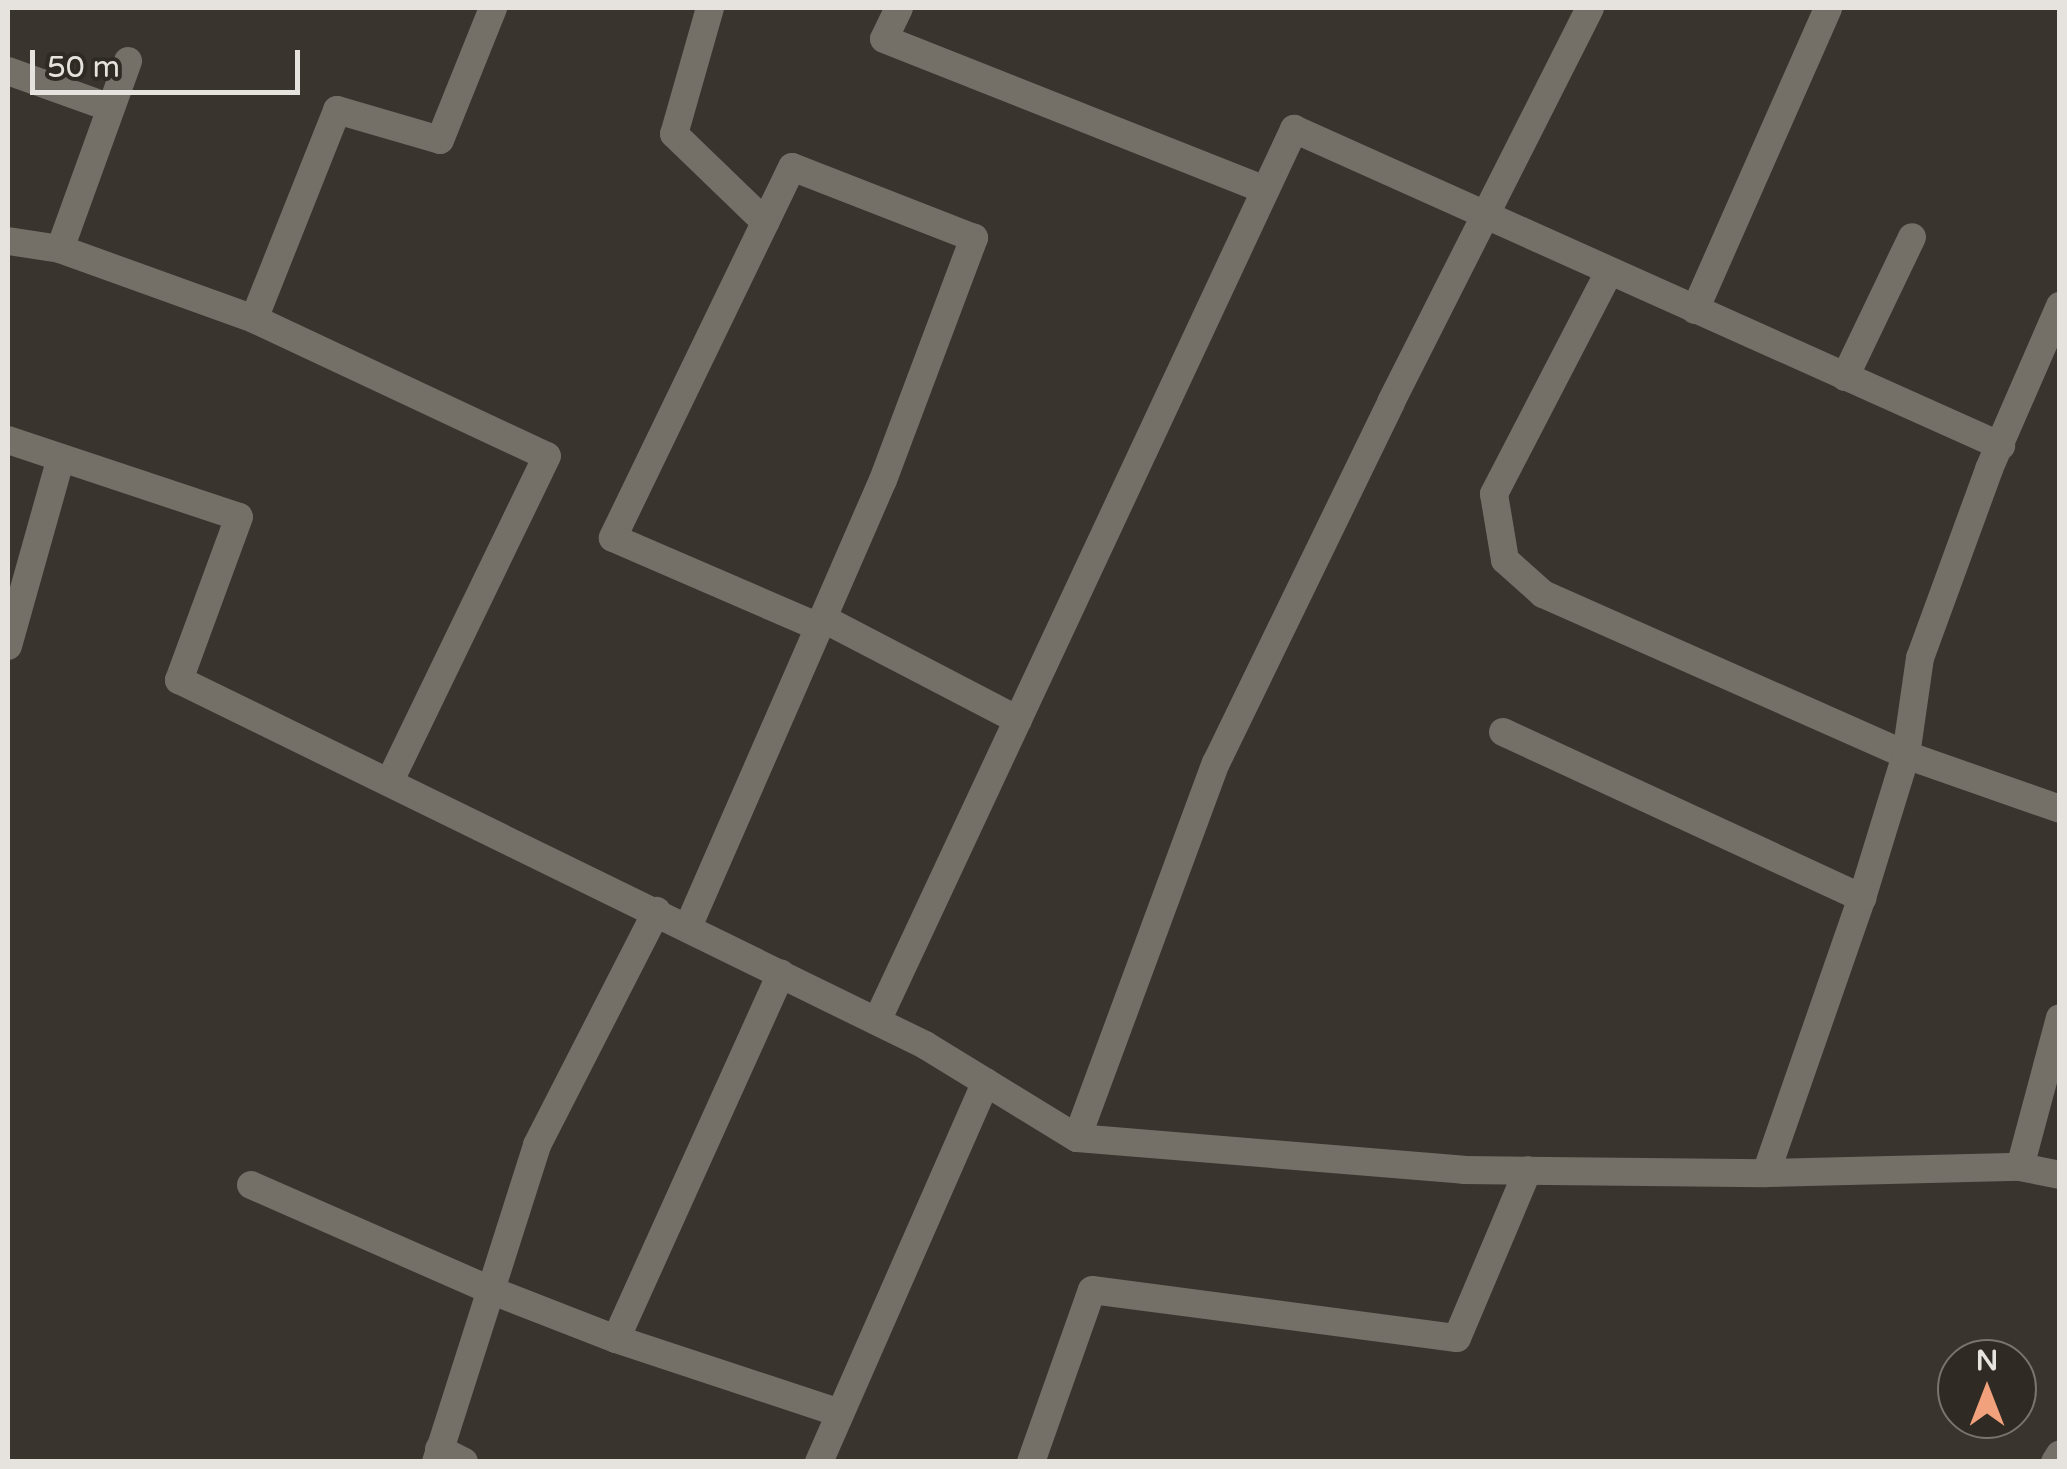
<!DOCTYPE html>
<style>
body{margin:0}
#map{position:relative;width:2067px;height:1469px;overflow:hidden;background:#39342e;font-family:"Varela Round",sans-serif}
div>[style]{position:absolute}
.minor>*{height:28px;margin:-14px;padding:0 14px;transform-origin:14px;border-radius:14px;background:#746f67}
span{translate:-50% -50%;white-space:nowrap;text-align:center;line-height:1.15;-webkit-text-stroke:9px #2f2a24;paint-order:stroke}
.frame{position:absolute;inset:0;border:10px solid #e6e3df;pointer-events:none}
.north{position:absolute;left:1937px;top:1339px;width:100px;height:100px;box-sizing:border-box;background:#2f2a24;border:2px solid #78746f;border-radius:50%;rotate:0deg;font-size:28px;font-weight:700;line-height:40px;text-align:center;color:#e6e3df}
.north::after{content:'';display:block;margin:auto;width:35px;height:45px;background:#f1a17b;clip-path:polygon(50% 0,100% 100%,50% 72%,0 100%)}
.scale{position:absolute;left:30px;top:50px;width:270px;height:45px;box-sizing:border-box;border:5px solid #e6e3df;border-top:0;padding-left:12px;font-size:30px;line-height:35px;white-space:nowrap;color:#e6e3df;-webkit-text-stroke:8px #2f2a24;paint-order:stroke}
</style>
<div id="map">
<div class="minor">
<div style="left:710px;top:8px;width:131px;rotate:105.9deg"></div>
<div style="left:674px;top:134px;width:127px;rotate:44deg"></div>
<div style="left:899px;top:8px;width:34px;rotate:116deg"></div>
<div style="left:884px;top:39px;width:410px;rotate:21.6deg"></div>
<div style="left:8px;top:71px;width:109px;rotate:19.8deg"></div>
<div style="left:8px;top:241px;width:53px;rotate:8.7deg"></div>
<div style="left:60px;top:249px;width:206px;rotate:19.8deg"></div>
<div style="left:254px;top:319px;width:323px;rotate:25.1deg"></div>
<div style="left:547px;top:456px;width:361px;rotate:115.8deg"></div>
<div style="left:60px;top:249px;width:200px;rotate:-70.1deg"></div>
<div style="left:1609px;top:272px;width:250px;rotate:117.4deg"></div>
<div style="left:1494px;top:494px;width:67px;rotate:80.5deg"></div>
<div style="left:1505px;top:560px;width:51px;rotate:41.8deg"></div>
<div style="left:1543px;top:594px;width:397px;rotate:23.9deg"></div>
<div style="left:1906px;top:755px;width:163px;rotate:19.3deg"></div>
<div style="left:1695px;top:310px;width:330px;rotate:-66.2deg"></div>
<div style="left:254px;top:319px;width:225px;rotate:-68.3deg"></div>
<div style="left:337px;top:110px;width:107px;rotate:16.2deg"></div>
<div style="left:440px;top:140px;width:142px;rotate:-68.1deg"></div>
<div style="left:1845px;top:377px;width:155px;rotate:-64.4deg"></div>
<div style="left:8px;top:440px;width:243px;rotate:18.4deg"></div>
<div style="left:239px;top:517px;width:174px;rotate:110.2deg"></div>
<div style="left:179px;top:680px;width:831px;rotate:26.07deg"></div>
<div style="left:925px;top:1045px;width:178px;rotate:31.5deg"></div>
<div style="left:1077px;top:1138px;width:388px;rotate:4.7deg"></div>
<div style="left:1464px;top:1170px;width:302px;rotate:0.6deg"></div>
<div style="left:1766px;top:1173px;width:254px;rotate:-1.4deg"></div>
<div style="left:2020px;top:1167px;width:41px;rotate:11.3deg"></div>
<div style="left:822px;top:618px;width:221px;rotate:27.5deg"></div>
<div style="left:8px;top:646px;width:195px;rotate:-74.3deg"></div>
<div style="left:1503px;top:732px;width:396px;rotate:24.8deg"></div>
<div style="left:688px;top:927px;width:327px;rotate:-66.4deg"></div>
<div style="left:819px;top:627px;width:160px;rotate:-66.5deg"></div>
<div style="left:883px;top:480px;width:259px;rotate:-69.4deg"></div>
<div style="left:974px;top:238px;width:195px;rotate:-158.7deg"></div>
<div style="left:792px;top:167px;width:412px;rotate:115.8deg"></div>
<div style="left:613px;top:538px;width:224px;rotate:23.4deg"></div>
<div style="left:877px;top:1021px;width:985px;rotate:-64.94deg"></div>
<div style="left:1294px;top:129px;width:775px;rotate:24.15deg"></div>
<div style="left:1077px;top:1138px;width:400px;rotate:-69.7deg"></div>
<div style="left:1216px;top:763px;width:401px;rotate:-64.1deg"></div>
<div style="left:1391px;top:402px;width:441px;rotate:-63.2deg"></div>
<div style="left:2020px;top:1167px;width:154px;rotate:-75deg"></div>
<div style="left:1766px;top:1173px;width:291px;rotate:-70.8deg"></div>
<div style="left:1862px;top:898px;width:150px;rotate:-72.9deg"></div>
<div style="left:1906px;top:755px;width:98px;rotate:-81.8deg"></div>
<div style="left:1920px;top:658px;width:201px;rotate:-69.9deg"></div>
<div style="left:1989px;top:469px;width:178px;rotate:-66.5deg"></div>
<div style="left:251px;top:1185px;width:261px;rotate:23.7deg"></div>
<div style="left:490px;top:1290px;width:135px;rotate:21.3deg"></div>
<div style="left:616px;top:1339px;width:236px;rotate:18.3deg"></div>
<div style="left:616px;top:1339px;width:401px;rotate:-65.7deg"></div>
<div style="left:439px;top:1449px;width:28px;rotate:27deg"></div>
<div style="left:436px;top:1462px;width:333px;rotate:-72.3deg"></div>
<div style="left:537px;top:1145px;width:263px;rotate:-62.9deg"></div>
<div style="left:819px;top:1462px;width:415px;rotate:-66.3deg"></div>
<div style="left:1031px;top:1462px;width:182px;rotate:-70.5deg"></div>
<div style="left:1092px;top:1290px;width:368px;rotate:7.5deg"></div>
<div style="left:1457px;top:1338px;width:182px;rotate:-67.1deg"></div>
<div style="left:2055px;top:1462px;width:9px;rotate:-58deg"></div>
</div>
<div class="frame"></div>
<div class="north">N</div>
<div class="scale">50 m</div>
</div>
